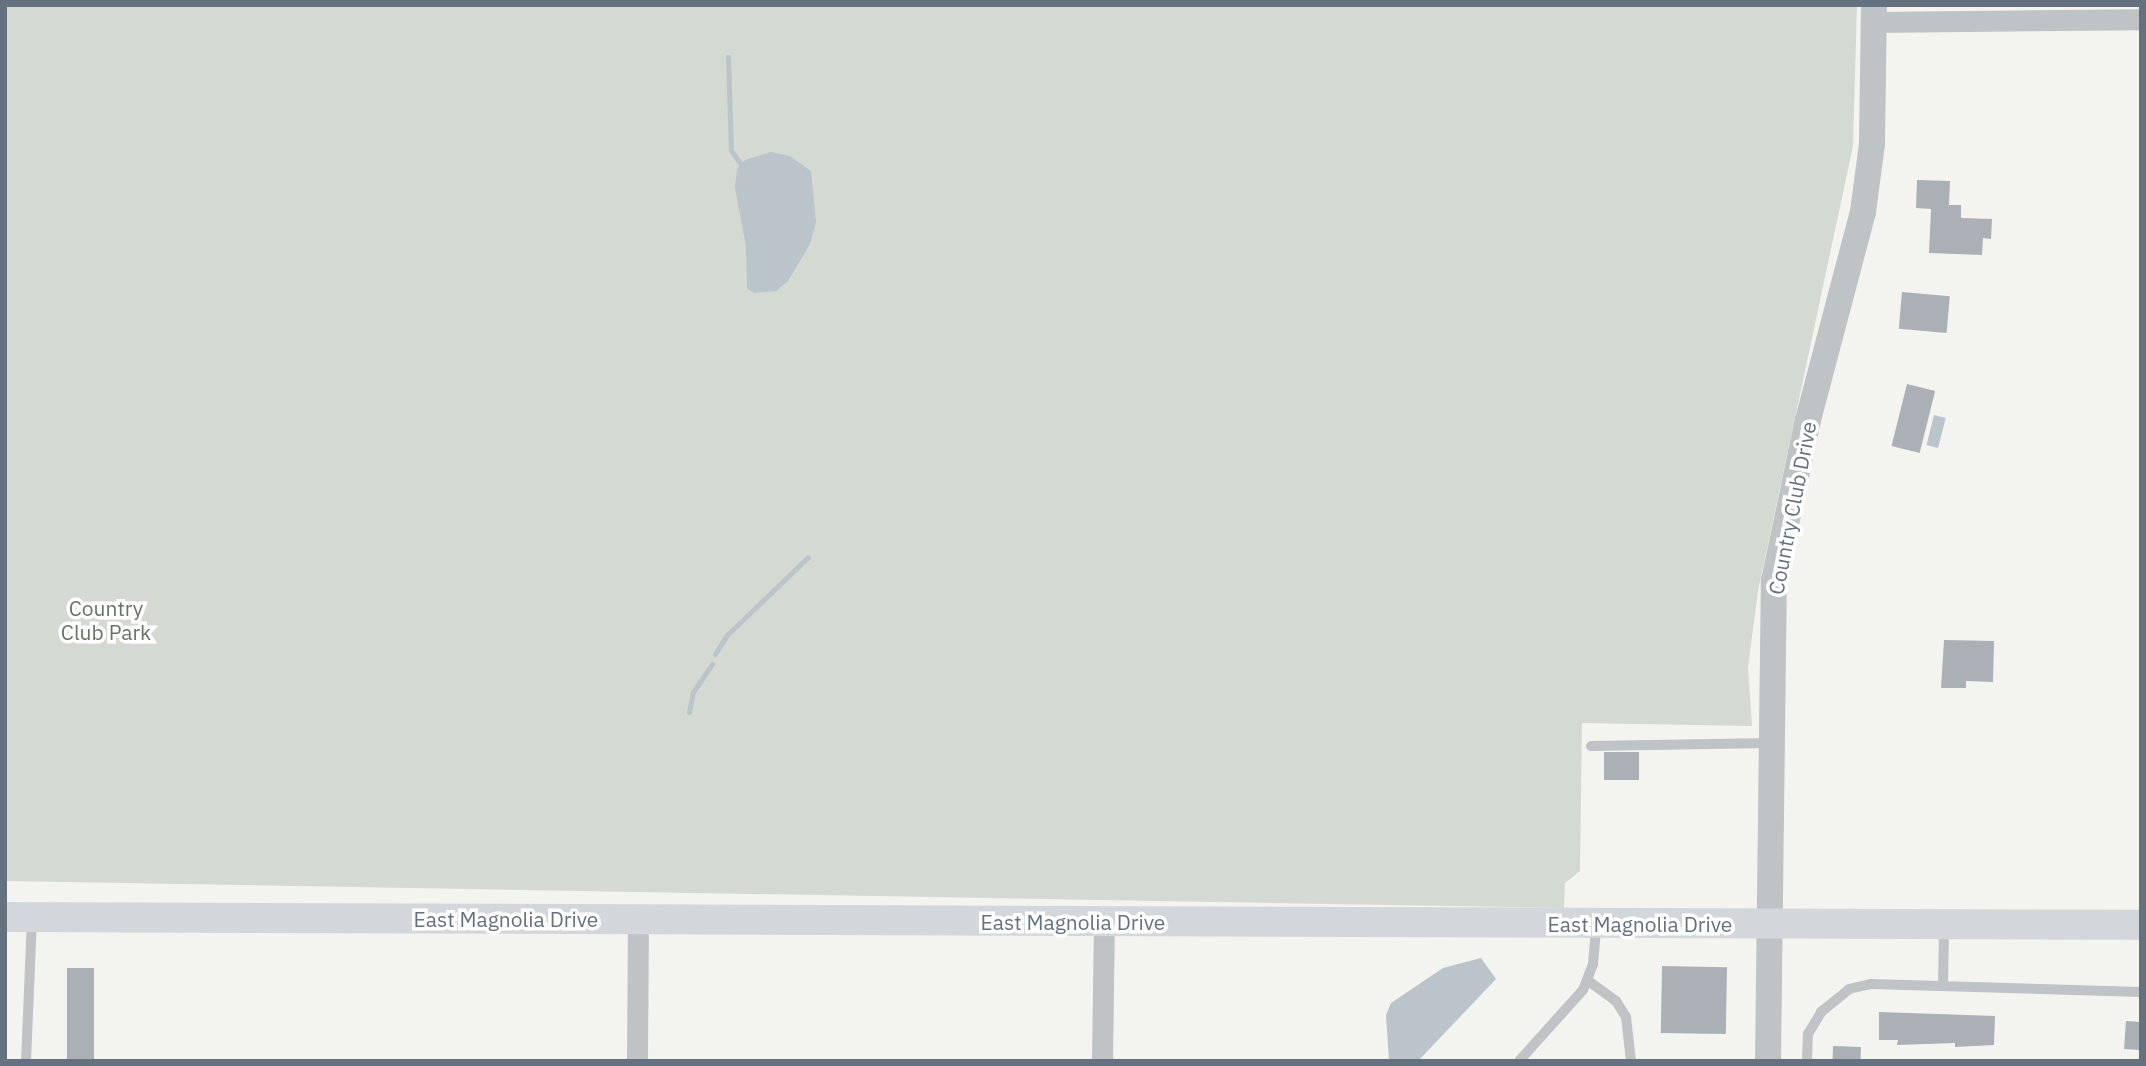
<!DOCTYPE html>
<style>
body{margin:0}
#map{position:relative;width:2146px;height:1066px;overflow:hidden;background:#f3f4f0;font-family:"IBM Plex Sans",sans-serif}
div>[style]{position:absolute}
.green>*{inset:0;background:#d4dad1}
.water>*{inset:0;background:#bac4ca;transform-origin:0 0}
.stream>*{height:5px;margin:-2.5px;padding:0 2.5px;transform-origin:2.5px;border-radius:2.5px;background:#bac4ca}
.building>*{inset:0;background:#aab0b5;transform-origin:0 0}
.service>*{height:10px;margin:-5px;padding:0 5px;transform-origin:5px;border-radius:5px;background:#bfc3c6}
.minor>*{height:21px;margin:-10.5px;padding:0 10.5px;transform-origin:10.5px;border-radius:10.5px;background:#bfc3c6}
.tertiary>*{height:26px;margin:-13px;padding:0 13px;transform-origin:13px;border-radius:13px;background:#bfc3c6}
.secondary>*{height:30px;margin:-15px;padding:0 15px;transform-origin:15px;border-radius:15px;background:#d3d7db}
span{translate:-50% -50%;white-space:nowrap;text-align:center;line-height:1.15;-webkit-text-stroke:7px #fff;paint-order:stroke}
.street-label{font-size:21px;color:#64727f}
.park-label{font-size:21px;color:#657762}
.frame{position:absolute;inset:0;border:7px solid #64727f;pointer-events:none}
</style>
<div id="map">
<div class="green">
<div style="clip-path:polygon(5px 5px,1857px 5px,1853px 146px,1758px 591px,1748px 667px,1752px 726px,1582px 723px,1580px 871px,1565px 883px,1564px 908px,5px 881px)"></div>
</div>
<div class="water">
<div style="clip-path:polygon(771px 152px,790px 156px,811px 171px,816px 222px,810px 244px,788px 281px,776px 291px,754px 293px,747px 288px,746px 247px,735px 188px,737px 169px,745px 160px)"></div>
<div style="left:1934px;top:415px;width:12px;height:31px;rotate:14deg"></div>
<div style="clip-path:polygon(1481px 958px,1496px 979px,1418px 1061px,1389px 1061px,1386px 1015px,1391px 1003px,1443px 968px)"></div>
</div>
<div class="stream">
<div style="left:728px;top:57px;width:93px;rotate:88.2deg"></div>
<div style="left:731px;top:150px;width:18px;rotate:56deg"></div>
<div style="left:715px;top:654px;width:22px;rotate:-58deg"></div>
<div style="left:727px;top:635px;width:112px;rotate:-43.9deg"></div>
<div style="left:689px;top:712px;width:20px;rotate:-79deg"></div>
<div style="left:693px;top:692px;width:34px;rotate:-56deg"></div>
</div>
<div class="building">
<div style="clip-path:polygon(1917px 180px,1950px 181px,1949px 205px,1961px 205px,1961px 218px,1992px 219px,1991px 239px,1983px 238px,1982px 255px,1929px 253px,1931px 209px,1916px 208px)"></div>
<div style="left:1902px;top:292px;width:48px;height:37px;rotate:5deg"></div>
<div style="left:1907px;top:384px;width:29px;height:64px;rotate:14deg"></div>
<div style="clip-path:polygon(1944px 640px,1994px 641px,1993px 682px,1966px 681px,1966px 688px,1941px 688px)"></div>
<div style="left:1604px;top:752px;width:35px;height:28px"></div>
<div style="left:1662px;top:966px;width:65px;height:67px;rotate:1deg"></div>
<div style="left:67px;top:968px;width:27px;height:93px"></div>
<div style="clip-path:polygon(1879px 1012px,1995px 1016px,1994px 1045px,1955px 1047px,1955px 1043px,1897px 1045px,1898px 1040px,1879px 1040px)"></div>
<div style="left:2126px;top:1021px;width:15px;height:28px;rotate:4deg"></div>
<div style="left:1833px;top:1046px;width:28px;height:15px;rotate:2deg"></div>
</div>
<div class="service">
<div style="left:1591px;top:746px;width:179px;rotate:-1deg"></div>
<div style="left:1587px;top:980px;width:36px;rotate:36deg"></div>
<div style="left:1616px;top:1001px;width:19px;rotate:58deg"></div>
<div style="left:1626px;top:1017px;width:44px;rotate:83.5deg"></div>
<div style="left:1943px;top:986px;width:59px;rotate:-89deg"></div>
<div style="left:26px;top:1061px;width:141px;rotate:-87.6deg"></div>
<div style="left:1519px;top:1061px;width:96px;rotate:-48deg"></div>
<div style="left:1583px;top:990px;width:28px;rotate:-69deg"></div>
<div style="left:1593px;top:964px;width:38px;rotate:-85deg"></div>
<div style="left:1807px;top:1061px;width:27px;rotate:-88deg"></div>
<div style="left:1808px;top:1034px;width:26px;rotate:-59deg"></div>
<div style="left:1821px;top:1012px;width:36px;rotate:-39deg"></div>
<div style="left:1849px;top:989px;width:23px;rotate:-13deg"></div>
<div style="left:1871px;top:984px;width:270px;rotate:1.7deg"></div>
</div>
<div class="minor">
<div style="left:1874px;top:22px;width:267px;rotate:-0.6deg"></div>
<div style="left:637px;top:1061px;width:142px;rotate:-89.6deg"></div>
<div style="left:1102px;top:1061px;width:139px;rotate:-89.2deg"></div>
</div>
<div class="tertiary">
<div style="left:1768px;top:1061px;width:480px;rotate:-89.3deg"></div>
<div style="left:1774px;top:581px;width:165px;rotate:-78.1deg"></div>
<div style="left:1808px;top:420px;width:215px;rotate:-75.2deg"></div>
<div style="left:1863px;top:212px;width:69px;rotate:-82.5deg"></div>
<div style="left:1872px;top:144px;width:139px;rotate:-89.2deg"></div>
</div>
<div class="secondary">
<div style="left:5px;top:917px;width:2136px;rotate:0.21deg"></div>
</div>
<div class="street-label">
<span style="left:1792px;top:508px;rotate:-79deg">Country Club Drive</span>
<span style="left:506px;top:919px">East Magnolia Drive</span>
<span style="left:1073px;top:922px">East Magnolia Drive</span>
<span style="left:1640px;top:924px">East Magnolia Drive</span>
</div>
<div class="park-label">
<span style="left:106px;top:620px">Country<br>Club Park</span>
</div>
<div class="frame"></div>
</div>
